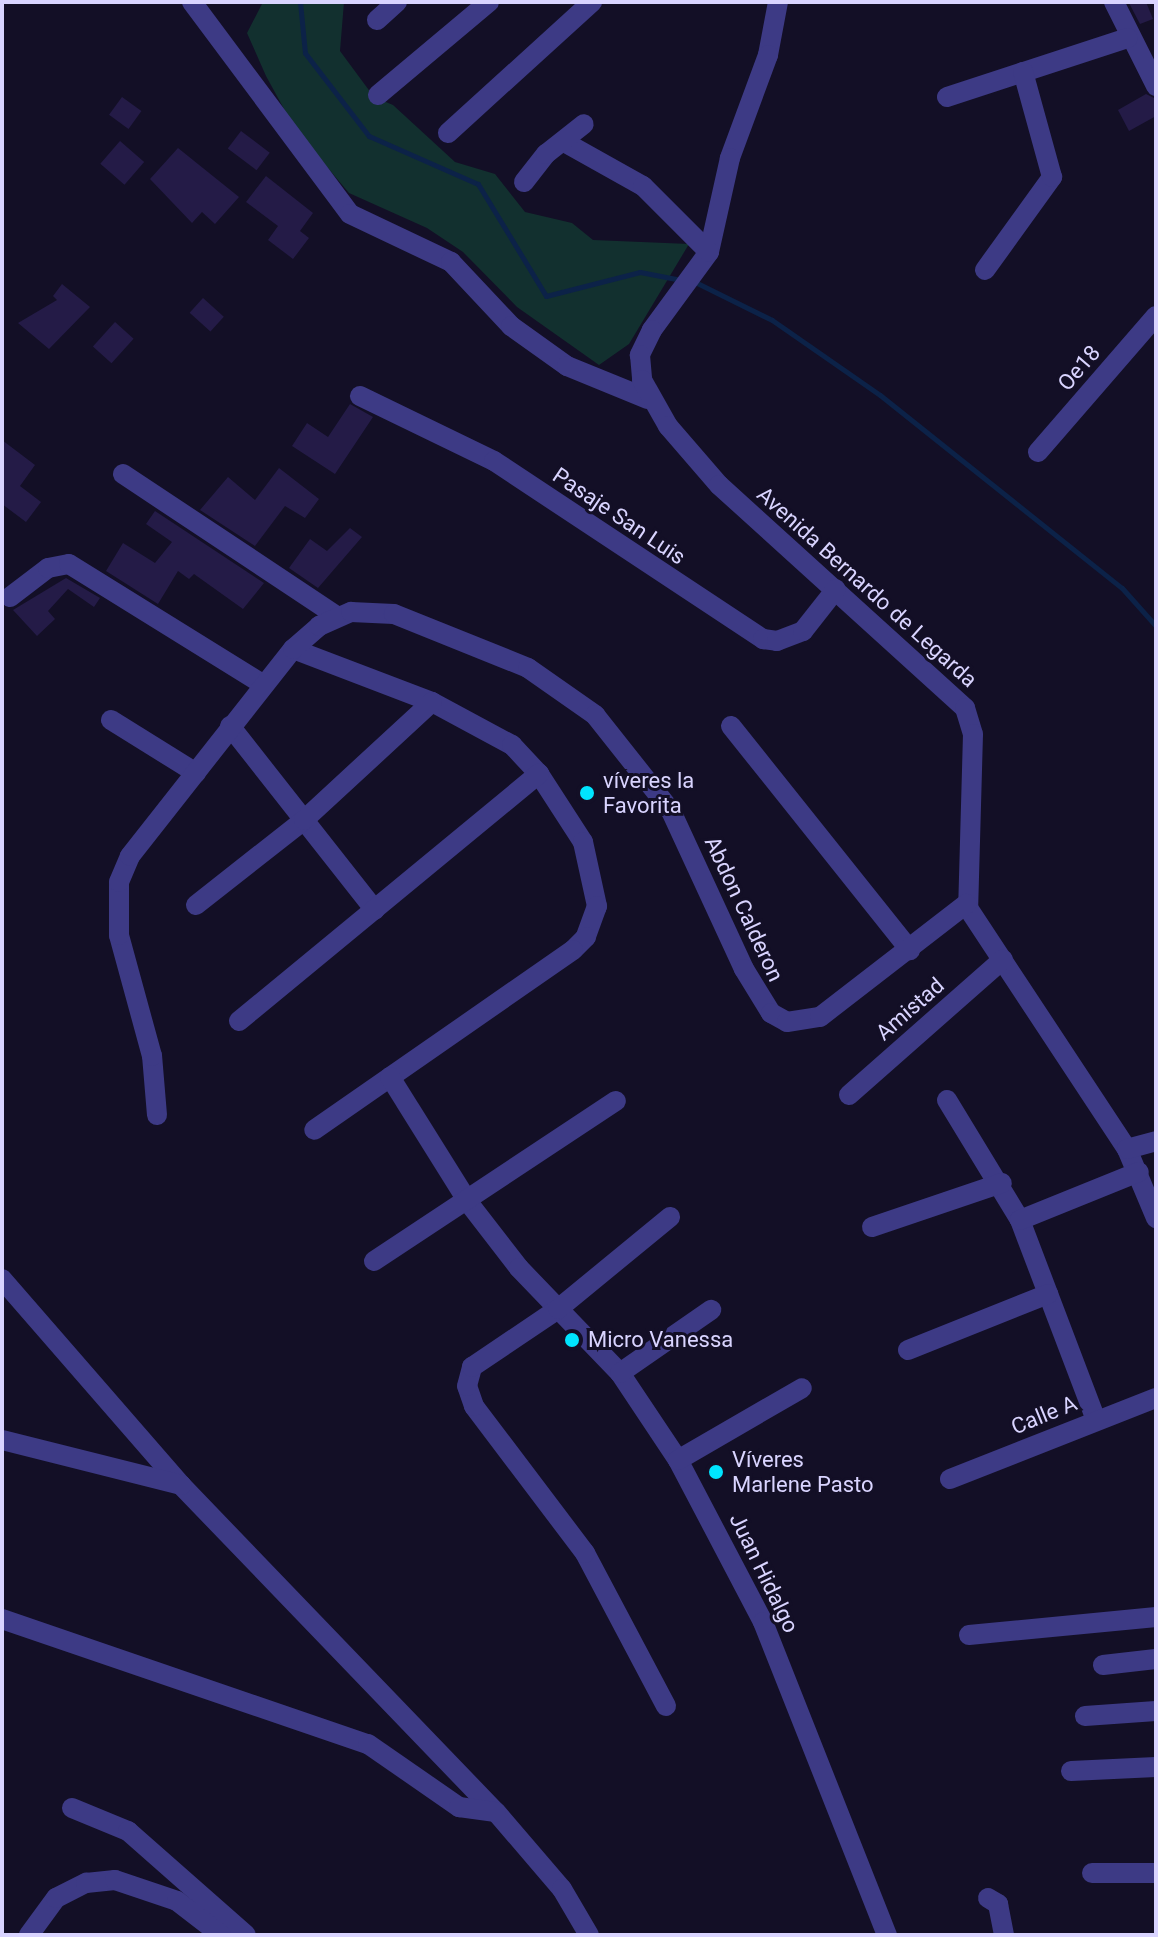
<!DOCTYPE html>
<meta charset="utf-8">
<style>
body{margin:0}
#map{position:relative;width:1158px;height:1937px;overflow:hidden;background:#130f26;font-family:Roboto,sans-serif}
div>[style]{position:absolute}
.green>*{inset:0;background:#12302f}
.stream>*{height:5px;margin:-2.5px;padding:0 2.5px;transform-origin:2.5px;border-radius:2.5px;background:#0c2248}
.building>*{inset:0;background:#241b47;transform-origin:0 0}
.minor>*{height:20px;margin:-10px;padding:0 10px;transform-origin:10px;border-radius:10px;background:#3d3a85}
.dots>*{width:22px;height:22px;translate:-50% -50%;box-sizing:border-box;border:4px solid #130f26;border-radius:50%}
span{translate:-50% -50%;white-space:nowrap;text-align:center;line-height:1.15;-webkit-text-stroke:6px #130f26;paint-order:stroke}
.street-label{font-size:22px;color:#d9d4ff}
.poi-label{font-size:22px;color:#d9d4ff}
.left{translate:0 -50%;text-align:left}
.frame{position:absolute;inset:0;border:4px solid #d9d4ff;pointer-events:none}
</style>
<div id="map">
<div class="green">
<div style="clip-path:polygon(263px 2px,344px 2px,340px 51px,374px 97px,393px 105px,455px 162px,495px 174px,525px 212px,572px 223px,593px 240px,689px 244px,629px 344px,599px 365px,517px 307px,463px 252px,427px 228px,349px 193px,295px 129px,266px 76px,247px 33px)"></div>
</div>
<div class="stream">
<div style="left:300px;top:2px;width:51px;rotate:84.4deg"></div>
<div style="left:305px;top:53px;width:105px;rotate:52.4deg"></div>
<div style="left:369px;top:136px;width:119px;rotate:23.8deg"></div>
<div style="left:478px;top:184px;width:131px;rotate:58.7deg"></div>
<div style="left:546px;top:296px;width:97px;rotate:-14.3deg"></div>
<div style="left:640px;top:272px;width:42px;rotate:11deg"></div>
<div style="left:695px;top:282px;width:86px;rotate:26.3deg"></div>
<div style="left:772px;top:320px;width:131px;rotate:34.8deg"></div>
<div style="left:880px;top:395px;width:310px;rotate:38.6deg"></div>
<div style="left:1122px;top:588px;width:51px;rotate:48.2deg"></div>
</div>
<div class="building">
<div style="clip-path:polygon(1146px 2px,1153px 19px,1140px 24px,1129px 3px)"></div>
<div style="clip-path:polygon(1146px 94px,1156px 99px,1156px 116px,1129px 131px,1118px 110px)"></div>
<div style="left:122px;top:97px;width:24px;height:22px;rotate:36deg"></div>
<div style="left:241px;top:131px;width:36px;height:22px;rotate:37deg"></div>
<div style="left:120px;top:141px;width:32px;height:30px;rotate:41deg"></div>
<div style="clip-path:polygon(178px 148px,239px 197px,215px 224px,202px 212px,192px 223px,150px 179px)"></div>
<div style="clip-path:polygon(266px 176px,313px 213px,300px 231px,309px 238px,293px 259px,268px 240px,278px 226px,246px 202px)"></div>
<div style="clip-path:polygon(62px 284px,90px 307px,49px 349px,18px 323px,57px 300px,53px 296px)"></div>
<div style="left:203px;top:298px;width:28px;height:20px;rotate:42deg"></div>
<div style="left:115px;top:322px;width:25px;height:33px;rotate:42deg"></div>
<div style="clip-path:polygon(350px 404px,373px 417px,335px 474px,292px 446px,307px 423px,328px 437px)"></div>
<div style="clip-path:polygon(2px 440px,35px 465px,20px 486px,41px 502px,26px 522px,2px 504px)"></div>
<div style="clip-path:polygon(279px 468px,319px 499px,305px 518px,285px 506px,255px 546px,200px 510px,228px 477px,255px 500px)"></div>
<div style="clip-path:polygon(155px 511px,264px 583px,243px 609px,194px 574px,189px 579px,178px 571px,158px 604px,106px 571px,123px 543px,155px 563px,172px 542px,146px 524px)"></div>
<div style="clip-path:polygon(350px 528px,362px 537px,318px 588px,289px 568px,310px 539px,327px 551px)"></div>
<div style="clip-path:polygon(66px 578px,100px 598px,94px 607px,68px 589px,48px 611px,55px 619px,37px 636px,13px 610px)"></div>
</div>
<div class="minor">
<div style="left:192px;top:2px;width:264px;rotate:53.3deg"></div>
<div style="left:350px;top:214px;width:112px;rotate:25.4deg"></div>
<div style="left:451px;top:262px;width:88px;rotate:46.8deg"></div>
<div style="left:511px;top:326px;width:69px;rotate:35.5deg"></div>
<div style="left:567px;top:366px;width:87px;rotate:22.2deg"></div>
<div style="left:778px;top:2px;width:54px;rotate:100.7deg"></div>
<div style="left:768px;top:55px;width:110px;rotate:110.3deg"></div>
<div style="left:730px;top:158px;width:96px;rotate:102.6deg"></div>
<div style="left:709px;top:252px;width:97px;rotate:126.2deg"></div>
<div style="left:652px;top:330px;width:28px;rotate:116deg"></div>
<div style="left:640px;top:355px;width:25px;rotate:85deg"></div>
<div style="left:642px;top:380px;width:53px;rotate:60.5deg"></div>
<div style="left:668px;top:426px;width:78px;rotate:49.2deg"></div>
<div style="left:719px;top:485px;width:332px;rotate:42.2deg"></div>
<div style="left:965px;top:708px;width:27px;rotate:73deg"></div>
<div style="left:973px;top:734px;width:174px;rotate:91.6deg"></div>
<div style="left:968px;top:908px;width:289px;rotate:56.6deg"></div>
<div style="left:1127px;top:1149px;width:75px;rotate:67.2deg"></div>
<div style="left:1114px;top:2px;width:94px;rotate:63.4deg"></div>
<div style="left:377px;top:20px;width:27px;rotate:-42deg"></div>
<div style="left:378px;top:95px;width:145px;rotate:-40deg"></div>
<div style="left:947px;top:97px;width:190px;rotate:-18.1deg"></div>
<div style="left:448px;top:133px;width:195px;rotate:-42.3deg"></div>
<div style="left:566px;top:143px;width:88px;rotate:29.2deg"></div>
<div style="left:643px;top:186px;width:93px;rotate:45deg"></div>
<div style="left:524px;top:182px;width:36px;rotate:-52deg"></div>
<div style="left:546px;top:154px;width:48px;rotate:-38.3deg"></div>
<div style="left:985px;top:270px;width:115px;rotate:-54.2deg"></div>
<div style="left:1052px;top:177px;width:109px;rotate:-105.4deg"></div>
<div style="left:360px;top:396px;width:149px;rotate:25.9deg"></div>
<div style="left:494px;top:461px;width:323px;rotate:33.5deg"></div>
<div style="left:763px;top:639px;width:14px;rotate:8deg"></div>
<div style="left:777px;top:641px;width:28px;rotate:-21deg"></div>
<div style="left:803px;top:631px;width:53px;rotate:-51.8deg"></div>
<div style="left:1038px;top:452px;width:180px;rotate:-49.1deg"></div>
<div style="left:123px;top:474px;width:257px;rotate:33.6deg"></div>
<div style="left:10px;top:597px;width:48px;rotate:-37.3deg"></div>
<div style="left:48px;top:568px;width:21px;rotate:-11deg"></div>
<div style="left:69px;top:564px;width:229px;rotate:31.8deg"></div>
<div style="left:293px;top:649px;width:149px;rotate:20.9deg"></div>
<div style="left:432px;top:702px;width:91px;rotate:28.3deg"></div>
<div style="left:512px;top:745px;width:40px;rotate:47deg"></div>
<div style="left:539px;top:774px;width:81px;rotate:57.1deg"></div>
<div style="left:583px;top:842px;width:66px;rotate:77.7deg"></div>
<div style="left:597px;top:906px;width:33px;rotate:110deg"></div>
<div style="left:586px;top:937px;width:18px;rotate:135deg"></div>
<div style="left:573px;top:950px;width:315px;rotate:145.2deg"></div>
<div style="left:111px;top:720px;width:100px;rotate:31.9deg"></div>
<div style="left:230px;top:726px;width:234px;rotate:51.8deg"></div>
<div style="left:731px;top:726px;width:287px;rotate:51.4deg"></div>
<div style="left:196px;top:905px;width:137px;rotate:-38.2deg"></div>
<div style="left:304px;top:820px;width:174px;rotate:-42.7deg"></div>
<div style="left:239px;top:1021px;width:389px;rotate:-39.5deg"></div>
<div style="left:390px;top:1077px;width:147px;rotate:58deg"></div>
<div style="left:468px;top:1202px;width:83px;rotate:52.3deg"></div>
<div style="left:519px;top:1268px;width:146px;rotate:46.1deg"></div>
<div style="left:620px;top:1373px;width:105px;rotate:56.3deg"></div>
<div style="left:678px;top:1460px;width:183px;rotate:62.3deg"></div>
<div style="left:763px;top:1622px;width:337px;rotate:68.4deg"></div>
<div style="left:849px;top:1095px;width:205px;rotate:-41.4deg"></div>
<div style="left:947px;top:1100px;width:140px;rotate:58.7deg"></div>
<div style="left:1020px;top:1220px;width:214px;rotate:69.2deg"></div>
<div style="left:157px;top:1115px;width:59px;rotate:-94.8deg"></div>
<div style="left:152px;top:1056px;width:125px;rotate:-105.3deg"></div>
<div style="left:119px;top:935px;width:53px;rotate:-90deg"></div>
<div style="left:119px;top:882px;width:28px;rotate:-67deg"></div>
<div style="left:130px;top:856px;width:263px;rotate:-51.8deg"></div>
<div style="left:293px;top:649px;width:35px;rotate:-41deg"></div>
<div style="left:319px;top:626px;width:35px;rotate:-24deg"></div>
<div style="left:351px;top:612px;width:43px;rotate:2.7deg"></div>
<div style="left:394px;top:614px;width:144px;rotate:21.9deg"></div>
<div style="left:528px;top:668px;width:82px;rotate:35deg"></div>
<div style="left:595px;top:715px;width:122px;rotate:51.6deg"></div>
<div style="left:671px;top:811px;width:174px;rotate:65.2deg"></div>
<div style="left:744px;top:969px;width:52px;rotate:58.5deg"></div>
<div style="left:771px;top:1013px;width:18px;rotate:29deg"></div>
<div style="left:787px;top:1022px;width:33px;rotate:-9deg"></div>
<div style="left:820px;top:1017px;width:185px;rotate:-37.7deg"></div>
<div style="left:1127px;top:1149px;width:30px;rotate:-15deg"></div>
<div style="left:1020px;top:1220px;width:128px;rotate:-22deg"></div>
<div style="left:872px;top:1227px;width:137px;rotate:-18.7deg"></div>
<div style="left:374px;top:1261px;width:290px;rotate:-33.5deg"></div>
<div style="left:2px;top:1279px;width:273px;rotate:49deg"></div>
<div style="left:181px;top:1485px;width:454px;rotate:46.1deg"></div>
<div style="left:496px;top:1812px;width:101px;rotate:49.4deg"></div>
<div style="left:562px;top:1889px;width:53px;rotate:59.6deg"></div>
<div style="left:908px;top:1350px;width:151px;rotate:-21.8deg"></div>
<div style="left:620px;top:1373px;width:111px;rotate:-34.7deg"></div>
<div style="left:2px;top:1440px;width:185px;rotate:14.1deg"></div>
<div style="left:678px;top:1460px;width:143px;rotate:-30.1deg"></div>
<div style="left:950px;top:1479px;width:221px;rotate:-21.5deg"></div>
<div style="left:2px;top:1619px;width:387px;rotate:18.9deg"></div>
<div style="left:368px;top:1744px;width:111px;rotate:34.7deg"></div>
<div style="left:459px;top:1807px;width:37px;rotate:8deg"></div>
<div style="left:969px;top:1635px;width:188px;rotate:-5.5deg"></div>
<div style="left:1103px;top:1665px;width:53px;rotate:-6.5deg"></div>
<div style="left:666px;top:1706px;width:173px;rotate:-117.9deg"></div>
<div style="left:585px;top:1553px;width:184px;rotate:-127.1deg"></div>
<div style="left:474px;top:1406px;width:21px;rotate:-109deg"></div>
<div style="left:467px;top:1386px;width:20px;rotate:-75deg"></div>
<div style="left:472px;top:1367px;width:104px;rotate:-34deg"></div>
<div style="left:558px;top:1309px;width:145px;rotate:-39.4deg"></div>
<div style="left:1085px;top:1716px;width:71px;rotate:-4deg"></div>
<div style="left:1071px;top:1771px;width:85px;rotate:-2.7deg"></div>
<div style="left:72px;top:1808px;width:61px;rotate:22.3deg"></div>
<div style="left:128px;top:1831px;width:157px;rotate:41.4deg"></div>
<div style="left:1092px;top:1873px;width:64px"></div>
<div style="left:988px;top:1898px;width:12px;rotate:31deg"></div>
<div style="left:998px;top:1904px;width:32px;rotate:79deg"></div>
<div style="left:29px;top:1935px;width:46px;rotate:-53.9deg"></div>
<div style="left:56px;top:1898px;width:34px;rotate:-27deg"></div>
<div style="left:86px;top:1883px;width:29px;rotate:-6deg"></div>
<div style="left:115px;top:1880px;width:65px;rotate:18.7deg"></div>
<div style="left:177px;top:1901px;width:56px;rotate:37.7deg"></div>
</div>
<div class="dots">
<div style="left:587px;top:793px;background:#00e5ff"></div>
<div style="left:572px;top:1340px;background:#00e5ff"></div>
<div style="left:716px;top:1472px;background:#00e5ff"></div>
</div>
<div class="street-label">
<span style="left:1079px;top:368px;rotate:-49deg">Oe18</span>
<span style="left:619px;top:516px;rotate:34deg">Pasaje San Luis</span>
<span style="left:867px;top:587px;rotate:42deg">Avenida Bernardo de Legarda</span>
<span style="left:744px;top:909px;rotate:65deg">Abdon Calderon</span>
<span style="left:910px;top:1009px;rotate:-41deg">Amistad</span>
<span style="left:1044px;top:1415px;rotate:-22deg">Calle A</span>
<span style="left:764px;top:1573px;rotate:64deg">Juan Hidalgo</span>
</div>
<div class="poi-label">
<span class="left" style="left:603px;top:793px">víveres la<br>Favorita</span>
<span class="left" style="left:588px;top:1340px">Micro Vanessa</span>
<span class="left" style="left:732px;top:1472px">Víveres<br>Marlene Pasto</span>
</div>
<div class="frame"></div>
</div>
